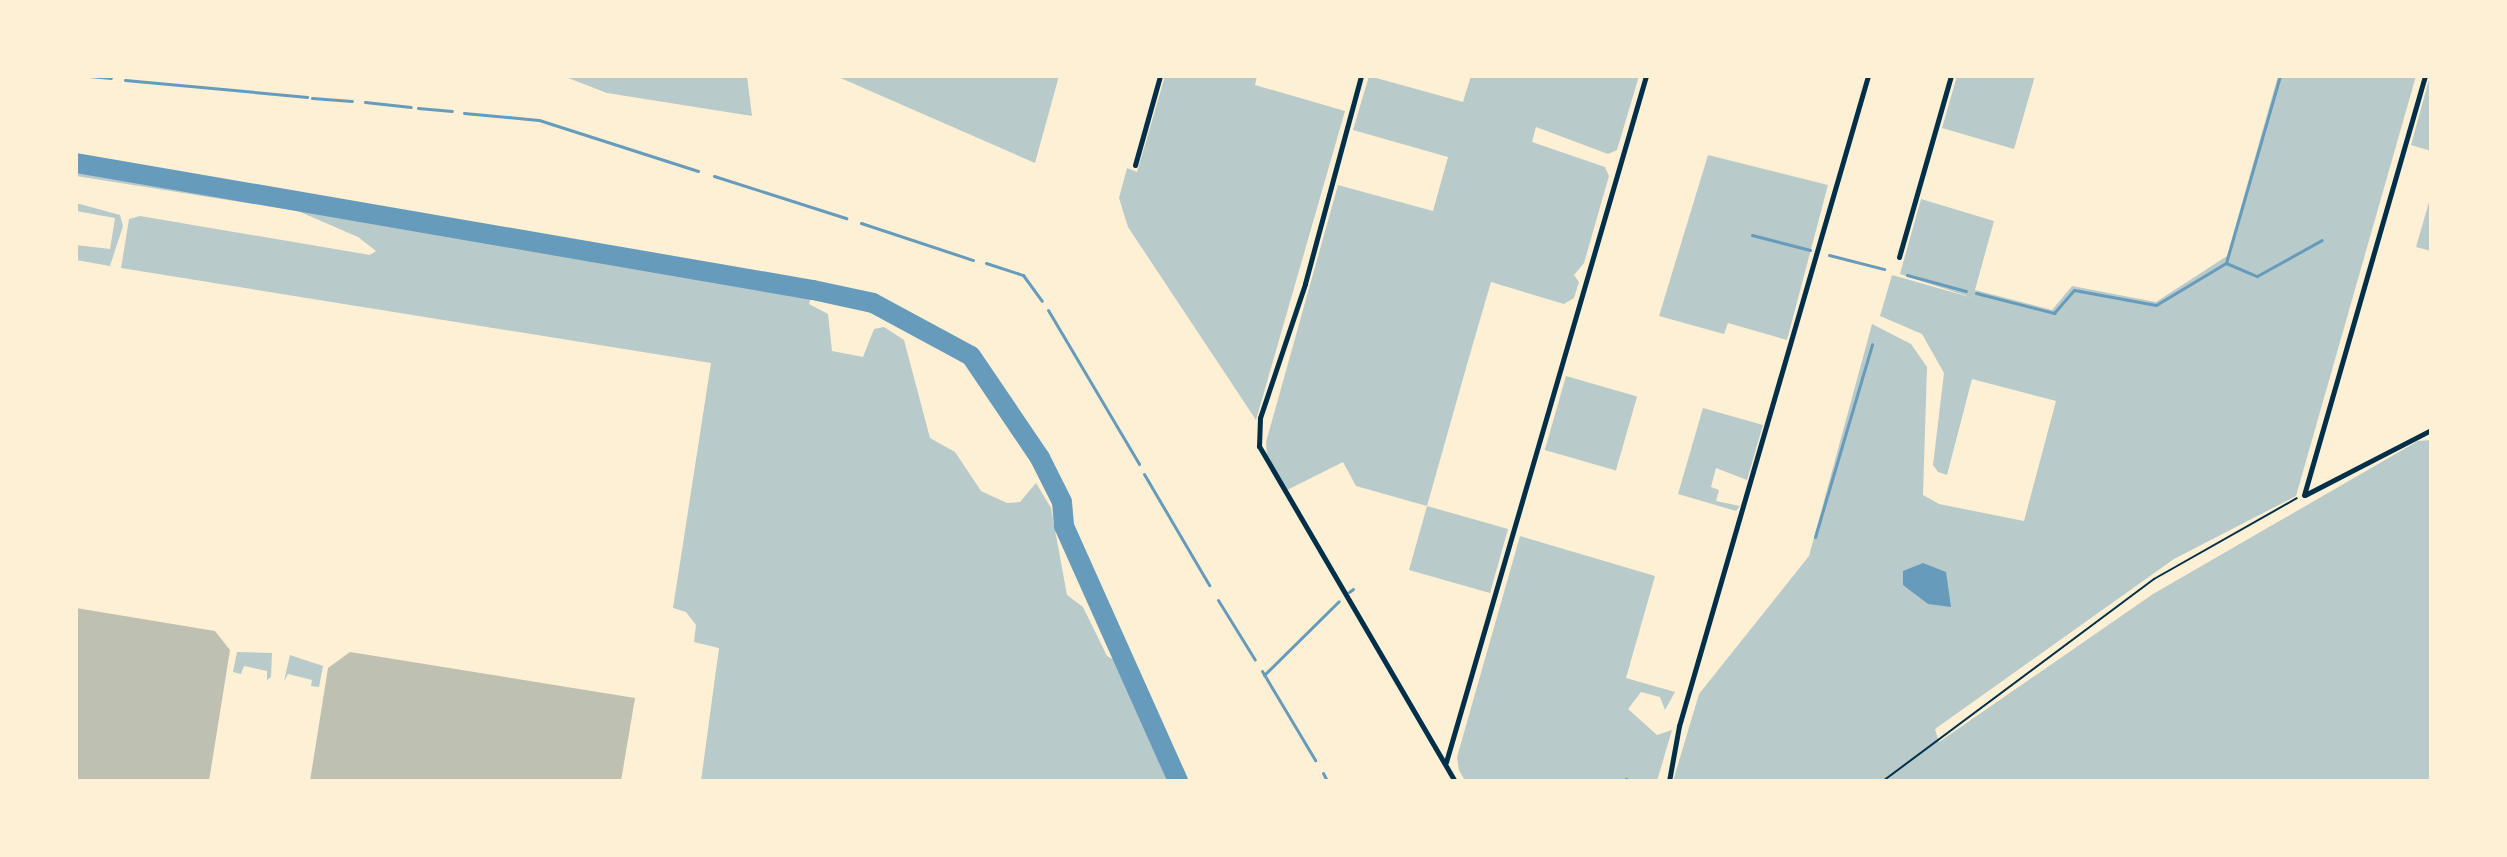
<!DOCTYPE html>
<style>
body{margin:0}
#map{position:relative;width:2507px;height:857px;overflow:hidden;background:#fdf0d5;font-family:Poppins,sans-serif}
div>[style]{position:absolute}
.green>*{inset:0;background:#b9caca;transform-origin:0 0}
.water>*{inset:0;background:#669bbc}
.stream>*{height:3px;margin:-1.5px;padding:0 1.5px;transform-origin:1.5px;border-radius:1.5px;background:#669bbc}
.river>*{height:20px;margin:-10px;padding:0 10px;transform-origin:10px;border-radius:10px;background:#669bbc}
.building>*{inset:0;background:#bec0b2}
.path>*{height:2px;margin:-1px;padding:0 1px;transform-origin:1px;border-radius:1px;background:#003049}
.minor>*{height:5px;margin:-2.5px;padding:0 2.5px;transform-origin:2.5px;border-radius:2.5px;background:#003049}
span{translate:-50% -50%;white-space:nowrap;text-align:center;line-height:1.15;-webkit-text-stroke:7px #fdf0d5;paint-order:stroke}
.frame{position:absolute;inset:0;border:78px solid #fdf0d5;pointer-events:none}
</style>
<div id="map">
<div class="green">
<div style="clip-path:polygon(563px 76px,747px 76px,752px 116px,607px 93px)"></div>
<div style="clip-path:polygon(836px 76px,1059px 76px,1035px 163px)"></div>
<div style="clip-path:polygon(1165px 76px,1257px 76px,1255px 85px,1345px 111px,1256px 420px,1128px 227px,1119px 198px,1127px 168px,1137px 172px)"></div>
<div style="clip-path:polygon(1369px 76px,1463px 102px,1471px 76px,1639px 76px,1617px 150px,1608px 154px,1536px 127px,1532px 142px,1605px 167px,1609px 176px,1584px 263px,1574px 275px,1579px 282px,1574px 298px,1564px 304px,1491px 282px,1468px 361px,1427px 506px,1508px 529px,1490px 593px,1409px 570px,1427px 506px,1356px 486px,1343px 462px,1287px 490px,1267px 457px,1266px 442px,1338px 185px,1433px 211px,1448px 157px,1353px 130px)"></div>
<div style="clip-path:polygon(1957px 76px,2035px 76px,2014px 149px,1942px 128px)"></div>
<div style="clip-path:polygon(2278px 76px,2416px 76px,2296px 496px,2174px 559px,1935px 729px,1939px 742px,2153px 594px,2418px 441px,2431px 440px,2431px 781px,1673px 781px,1699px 694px,1809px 556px,1872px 324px,1911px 344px,1927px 367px,1923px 495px,1939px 504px,2024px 521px,2056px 401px,1972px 379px,1947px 475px,1938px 472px,1933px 465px,1944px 373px,1922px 334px,1880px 316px,1892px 275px,1973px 298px,1900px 274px,1921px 199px,1994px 221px,1975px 290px,2052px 310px,2072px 286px,2156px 302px,2227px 256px)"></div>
<div style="clip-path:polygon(2430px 76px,2431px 76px,2431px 151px,2411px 145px)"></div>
<div style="clip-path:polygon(1708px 155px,1828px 185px,1787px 340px,1728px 323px,1724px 334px,1659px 316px)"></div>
<div style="clip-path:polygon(76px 159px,815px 282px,809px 304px,828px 314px,832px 351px,863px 357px,874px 329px,884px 327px,904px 340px,930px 438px,955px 452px,981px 491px,1007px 503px,1020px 502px,1036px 483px,1051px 508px,1067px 595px,1083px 607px,1107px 656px,1118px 662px,1167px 781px,701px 781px,719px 648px,694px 642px,696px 625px,686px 612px,673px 608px,711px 363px,121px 268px,129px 219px,140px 216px,370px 255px,376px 251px,358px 237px,298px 211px,76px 176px)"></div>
<div style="clip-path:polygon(2431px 195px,2431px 251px,2416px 247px)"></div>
<div style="clip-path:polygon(76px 203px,120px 215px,123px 226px,110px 266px,76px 260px,76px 245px,110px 249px,115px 218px,76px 211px)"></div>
<div style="left:1566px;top:376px;width:74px;height:77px;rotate:16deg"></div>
<div style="clip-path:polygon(1703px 408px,1763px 425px,1747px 480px,1716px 468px,1711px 487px,1719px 490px,1716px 501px,1740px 506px,1736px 511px,1678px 494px)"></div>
<div style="clip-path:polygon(1520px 536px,1655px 576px,1626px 678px,1675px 692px,1665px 710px,1660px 697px,1641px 692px,1628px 709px,1657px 735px,1672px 730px,1657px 781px,1465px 781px,1459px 770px,1457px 757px)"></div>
<div style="clip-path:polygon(237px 652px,272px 653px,271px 677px,267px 680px,267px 671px,244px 666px,241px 674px,233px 672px)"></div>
<div style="clip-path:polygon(290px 655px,323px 666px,319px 687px,311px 686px,312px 680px,288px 674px,284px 681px)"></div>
</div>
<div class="water">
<div style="clip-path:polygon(1923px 563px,1946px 572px,1951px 607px,1928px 604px,1903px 585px,1903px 571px)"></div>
</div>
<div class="stream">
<div style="left:89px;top:76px;width:22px;rotate:5deg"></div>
<div style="left:125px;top:80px;width:183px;rotate:5.3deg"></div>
<div style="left:312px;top:98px;width:40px;rotate:4.3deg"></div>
<div style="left:365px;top:102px;width:46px;rotate:6.2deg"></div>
<div style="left:418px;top:108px;width:34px;rotate:5deg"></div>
<div style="left:464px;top:113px;width:75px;rotate:5.3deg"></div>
<div style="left:539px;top:120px;width:167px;rotate:17.8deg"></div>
<div style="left:714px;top:176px;width:139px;rotate:17.7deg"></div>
<div style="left:861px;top:223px;width:118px;rotate:18.3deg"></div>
<div style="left:1752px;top:235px;width:60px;rotate:14.5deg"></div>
<div style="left:1829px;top:255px;width:57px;rotate:14.3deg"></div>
<div style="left:986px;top:263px;width:39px;rotate:18deg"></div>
<div style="left:1023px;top:275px;width:32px;rotate:54deg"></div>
<div style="left:2226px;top:263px;width:34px;rotate:23deg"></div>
<div style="left:2257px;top:276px;width:74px;rotate:-29deg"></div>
<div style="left:1907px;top:275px;width:61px;rotate:15.2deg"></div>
<div style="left:1976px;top:293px;width:81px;rotate:14.4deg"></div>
<div style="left:2054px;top:313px;width:30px;rotate:-49deg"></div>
<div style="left:2074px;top:290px;width:83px;rotate:10.4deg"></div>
<div style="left:2156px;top:305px;width:82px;rotate:-31deg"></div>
<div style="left:2226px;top:263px;width:195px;rotate:-73.9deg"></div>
<div style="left:1048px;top:310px;width:179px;rotate:59.4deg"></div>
<div style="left:1144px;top:474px;width:129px;rotate:59.6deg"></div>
<div style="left:1815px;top:537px;width:201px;rotate:-73.5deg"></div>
<div style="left:1349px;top:592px;width:5px;rotate:-37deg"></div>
<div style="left:1218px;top:600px;width:70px;rotate:58.3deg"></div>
<div style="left:1262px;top:671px;width:104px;rotate:59.2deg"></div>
<div style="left:1264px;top:675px;width:105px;rotate:-44.6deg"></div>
<div style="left:1323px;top:773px;width:9px;rotate:63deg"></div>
<div style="left:1624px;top:781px;width:3px;rotate:-45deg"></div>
</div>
<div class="river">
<div style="left:76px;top:163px;width:748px;rotate:9.78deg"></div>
<div style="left:813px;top:290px;width:61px;rotate:12.2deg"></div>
<div style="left:873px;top:303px;width:111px;rotate:28.4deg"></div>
<div style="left:971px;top:356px;width:123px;rotate:55.9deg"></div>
<div style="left:1040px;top:458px;width:49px;rotate:63.4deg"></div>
<div style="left:1062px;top:502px;width:24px;rotate:85deg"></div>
<div style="left:1064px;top:526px;width:279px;rotate:65.9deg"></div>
</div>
<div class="building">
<div style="clip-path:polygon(76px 608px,215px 631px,230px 650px,209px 781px,76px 781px)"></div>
<div style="clip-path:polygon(350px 652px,635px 698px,621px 781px,310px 781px,328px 668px)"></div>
</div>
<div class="path">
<div style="left:1883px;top:781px;width:338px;rotate:-36.7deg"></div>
<div style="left:2154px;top:579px;width:164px;rotate:-29.5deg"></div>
</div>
<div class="minor">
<div style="left:1361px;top:76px;width:215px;rotate:105.1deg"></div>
<div style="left:1305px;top:284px;width:141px;rotate:108.6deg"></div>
<div style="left:1260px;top:418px;width:28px;rotate:92deg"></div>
<div style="left:1259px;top:446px;width:388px;rotate:59.7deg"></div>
<div style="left:1135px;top:165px;width:92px;rotate:-74.3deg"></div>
<div style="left:1899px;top:257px;width:188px;rotate:-74deg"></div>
<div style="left:2304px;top:495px;width:436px;rotate:-73.9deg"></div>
<div style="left:2305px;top:495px;width:142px;rotate:-27.3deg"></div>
<div style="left:1446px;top:762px;width:715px;rotate:-73.75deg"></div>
<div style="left:1669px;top:781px;width:56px;rotate:-79.7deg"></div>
<div style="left:1679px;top:726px;width:677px;rotate:-73.79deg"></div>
</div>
<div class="frame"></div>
</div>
